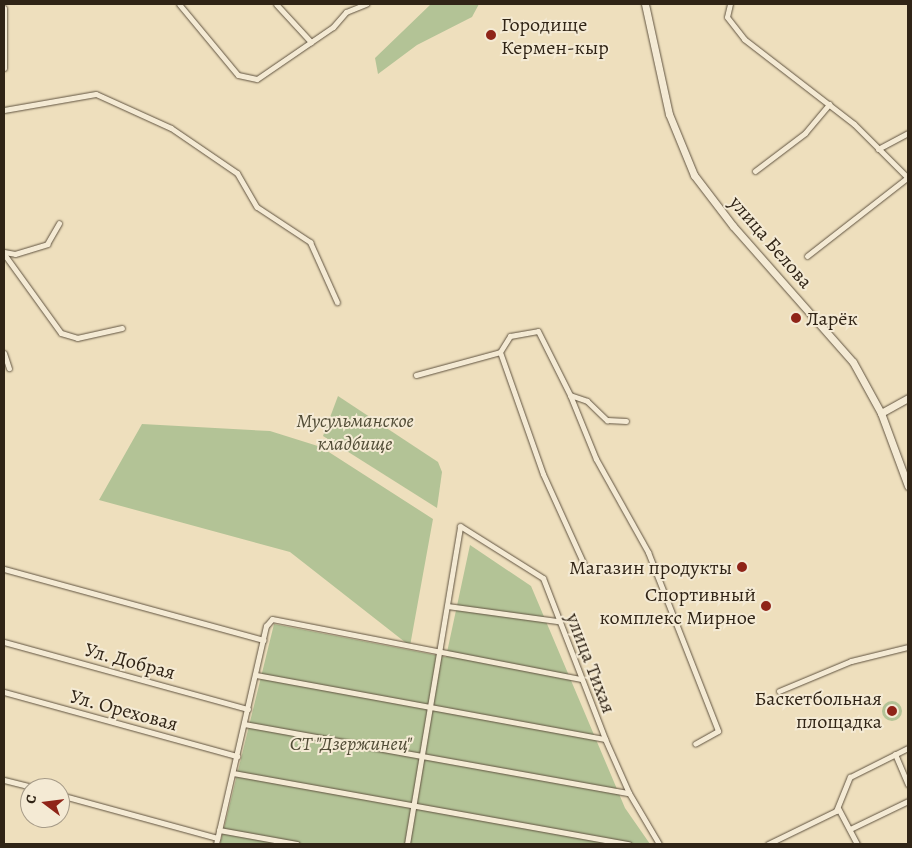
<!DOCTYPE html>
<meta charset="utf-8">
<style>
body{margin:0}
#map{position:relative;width:912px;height:848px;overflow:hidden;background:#eedfbd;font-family:Alegreya,serif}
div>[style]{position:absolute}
.green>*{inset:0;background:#b3c396}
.round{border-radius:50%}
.roads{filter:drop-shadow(0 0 1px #605340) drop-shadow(0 0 1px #605340)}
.street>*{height:5px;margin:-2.5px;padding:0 2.5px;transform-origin:2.5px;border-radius:2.5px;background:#f4ead4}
.secondary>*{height:7px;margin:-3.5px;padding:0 3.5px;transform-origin:3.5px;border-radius:3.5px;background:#f4ead4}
.dots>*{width:14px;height:14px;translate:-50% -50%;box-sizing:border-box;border:2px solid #f4ead4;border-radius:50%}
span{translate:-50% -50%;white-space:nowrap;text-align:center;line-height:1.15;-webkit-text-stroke:4px #f4ead4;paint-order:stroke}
.poi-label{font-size:20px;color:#302416}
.left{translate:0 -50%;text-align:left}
.right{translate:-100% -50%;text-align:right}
.street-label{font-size:20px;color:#302416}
.park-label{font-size:20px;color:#514c36;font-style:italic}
.frame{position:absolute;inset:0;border:5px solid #302416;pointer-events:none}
.north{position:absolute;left:20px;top:778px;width:50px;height:50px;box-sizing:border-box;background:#f4ead4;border:1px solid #a69b88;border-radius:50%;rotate:285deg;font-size:14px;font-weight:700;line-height:20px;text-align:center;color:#302416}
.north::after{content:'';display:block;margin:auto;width:18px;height:22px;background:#8f2418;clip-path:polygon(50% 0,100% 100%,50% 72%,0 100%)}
</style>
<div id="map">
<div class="green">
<div style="clip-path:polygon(431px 4px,479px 4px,472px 17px,417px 45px,378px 74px,375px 58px)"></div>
<div style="clip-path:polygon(338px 396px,438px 462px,442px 472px,437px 508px,323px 436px)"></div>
<div style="clip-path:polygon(142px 424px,270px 431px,321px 447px,433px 519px,410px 646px,290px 552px,99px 500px)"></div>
<div style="clip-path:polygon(470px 545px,531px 586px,625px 808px,650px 844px,220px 844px,274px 624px,446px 657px)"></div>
<div class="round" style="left:882px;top:701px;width:20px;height:20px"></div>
</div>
<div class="roads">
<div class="street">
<div style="left:179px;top:4px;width:92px;rotate:50.3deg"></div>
<div style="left:238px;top:75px;width:19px;rotate:12deg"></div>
<div style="left:257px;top:79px;width:92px;rotate:-34.4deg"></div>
<div style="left:333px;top:27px;width:20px;rotate:-49deg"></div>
<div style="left:346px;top:12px;width:22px;rotate:-22deg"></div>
<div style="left:276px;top:4px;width:52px;rotate:47.4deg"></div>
<div style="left:730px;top:4px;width:13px;rotate:103deg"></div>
<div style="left:727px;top:17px;width:28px;rotate:52deg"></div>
<div style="left:744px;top:39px;width:139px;rotate:37.7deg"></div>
<div style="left:854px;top:124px;width:76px;rotate:45deg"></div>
<div style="left:4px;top:8px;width:60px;rotate:90deg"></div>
<div style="left:4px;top:110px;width:93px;rotate:-9.9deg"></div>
<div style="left:96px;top:94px;width:82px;rotate:24.4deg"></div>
<div style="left:171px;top:128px;width:80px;rotate:34.3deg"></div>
<div style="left:237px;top:173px;width:39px;rotate:60deg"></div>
<div style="left:257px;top:207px;width:64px;rotate:33.4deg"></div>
<div style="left:310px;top:242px;width:66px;rotate:65.8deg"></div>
<div style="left:878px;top:149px;width:34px;rotate:-28deg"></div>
<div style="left:755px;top:171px;width:63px;rotate:-37.2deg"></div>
<div style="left:805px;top:133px;width:38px;rotate:-50deg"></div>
<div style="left:4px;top:252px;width:11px;rotate:10deg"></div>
<div style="left:15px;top:254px;width:34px;rotate:-17deg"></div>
<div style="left:47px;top:244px;width:24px;rotate:-60deg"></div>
<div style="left:4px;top:254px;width:97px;rotate:54.2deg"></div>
<div style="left:61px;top:333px;width:17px;rotate:17deg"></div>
<div style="left:77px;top:338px;width:46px;rotate:-12.5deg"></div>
<div style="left:807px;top:256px;width:128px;rotate:-38deg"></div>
<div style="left:500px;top:352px;width:129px;rotate:70.6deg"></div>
<div style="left:543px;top:474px;width:104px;rotate:65.6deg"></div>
<div style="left:4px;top:353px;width:16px;rotate:72deg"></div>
<div style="left:416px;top:375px;width:87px;rotate:-15.3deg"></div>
<div style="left:500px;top:352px;width:19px;rotate:-58deg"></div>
<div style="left:510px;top:336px;width:28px;rotate:-10deg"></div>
<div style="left:538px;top:331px;width:72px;rotate:63.4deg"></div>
<div style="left:570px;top:395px;width:18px;rotate:19deg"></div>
<div style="left:587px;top:401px;width:28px;rotate:44deg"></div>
<div style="left:607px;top:420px;width:19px;rotate:3deg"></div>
<div style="left:570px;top:395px;width:69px;rotate:67.9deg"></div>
<div style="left:596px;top:459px;width:107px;rotate:60.8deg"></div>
<div style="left:648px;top:552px;width:192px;rotate:68.6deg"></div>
<div style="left:718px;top:731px;width:26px;rotate:151deg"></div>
<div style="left:4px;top:569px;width:269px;rotate:15.3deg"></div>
<div style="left:448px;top:606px;width:111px;rotate:7.8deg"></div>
<div style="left:4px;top:642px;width:253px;rotate:15.4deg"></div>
<div style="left:256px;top:675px;width:355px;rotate:10.4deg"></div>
<div style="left:779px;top:691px;width:78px;rotate:-22.6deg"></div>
<div style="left:851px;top:661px;width:59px;rotate:-13.8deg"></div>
<div style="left:4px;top:692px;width:242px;rotate:15.4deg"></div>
<div style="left:244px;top:724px;width:391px;rotate:10.2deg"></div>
<div style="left:895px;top:754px;width:33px;rotate:67deg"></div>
<div style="left:233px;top:773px;width:402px;rotate:10.2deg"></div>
<div style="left:4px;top:780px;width:32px;rotate:14deg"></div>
<div style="left:60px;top:795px;width:163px;rotate:15.3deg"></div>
<div style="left:838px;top:808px;width:41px;rotate:62.2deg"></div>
<div style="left:850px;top:829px;width:64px;rotate:-25.8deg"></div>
<div style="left:219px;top:830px;width:79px;rotate:10.2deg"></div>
<div style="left:216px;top:844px;width:224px;rotate:-77.1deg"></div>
<div style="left:266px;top:626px;width:9px;rotate:-49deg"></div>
<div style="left:272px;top:619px;width:315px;rotate:11deg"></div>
<div style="left:407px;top:844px;width:322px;rotate:-80.5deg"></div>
<div style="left:460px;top:526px;width:98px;rotate:32.1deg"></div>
<div style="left:543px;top:578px;width:173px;rotate:68.9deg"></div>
<div style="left:605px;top:739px;width:59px;rotate:66deg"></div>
<div style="left:629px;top:793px;width:59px;rotate:59.5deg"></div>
<div style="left:768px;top:844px;width:76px;rotate:-25.9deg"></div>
<div style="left:836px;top:811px;width:37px;rotate:-68deg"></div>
<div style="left:850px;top:777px;width:65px;rotate:-26.6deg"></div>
</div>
<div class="secondary">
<div style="left:645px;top:4px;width:113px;rotate:77.7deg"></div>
<div style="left:669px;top:114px;width:66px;rotate:67.7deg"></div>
<div style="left:694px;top:175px;width:64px;rotate:52.6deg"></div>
<div style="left:733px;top:226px;width:181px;rotate:48.6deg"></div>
<div style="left:853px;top:362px;width:58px;rotate:61.2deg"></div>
<div style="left:881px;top:413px;width:78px;rotate:69.7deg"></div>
<div style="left:881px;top:413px;width:31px;rotate:-29deg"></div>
</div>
</div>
<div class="dots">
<div style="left:491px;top:35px;background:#8f2418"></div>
<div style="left:796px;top:318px;background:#8f2418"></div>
<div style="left:742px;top:567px;background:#8f2418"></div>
<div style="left:766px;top:606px;background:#8f2418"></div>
<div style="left:892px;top:711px;background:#8f2418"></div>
</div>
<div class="poi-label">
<span class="left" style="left:501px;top:36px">Городище<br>Кермен-кыр</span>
<span class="left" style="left:806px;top:318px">Ларёк</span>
<span class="right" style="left:732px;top:567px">Магазин продукты</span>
<span class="right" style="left:756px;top:606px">Спортивный<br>комплекс Мирное</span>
<span class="right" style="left:882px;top:710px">Баскетбольная<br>площадка</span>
</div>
<div class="street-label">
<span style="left:771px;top:242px;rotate:49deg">улица Белова</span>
<span style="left:130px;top:661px;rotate:15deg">Ул. Добрая</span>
<span style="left:591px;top:663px;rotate:69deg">улица Тихая</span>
<span style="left:124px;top:710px;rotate:15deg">Ул. Ореховая</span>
</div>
<div class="park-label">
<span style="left:355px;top:432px">Мусульманское<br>кладбище</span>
<span style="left:351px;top:743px">СТ "Дзержинец"</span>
</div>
<div class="frame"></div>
<div class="north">С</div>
</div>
